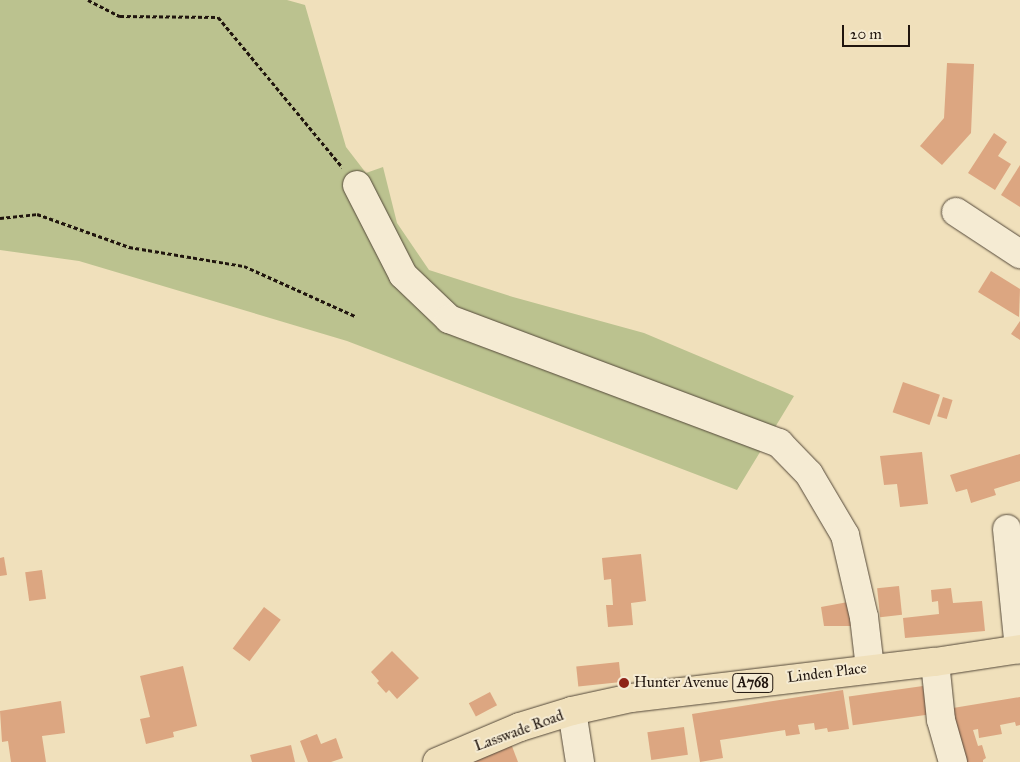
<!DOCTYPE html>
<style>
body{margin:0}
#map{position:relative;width:1020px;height:762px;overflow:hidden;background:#f0e0bb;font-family:"IM FELL Great Primer",serif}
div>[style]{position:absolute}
.green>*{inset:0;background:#bbc28f}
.building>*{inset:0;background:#dca681;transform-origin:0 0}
.path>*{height:3px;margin-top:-1.5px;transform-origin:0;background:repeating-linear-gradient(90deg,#20150e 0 4px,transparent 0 6.5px)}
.roads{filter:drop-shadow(0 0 1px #544839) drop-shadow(0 0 1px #544839)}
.minor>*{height:28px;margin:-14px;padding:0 14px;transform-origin:14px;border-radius:14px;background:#f5ebd3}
.major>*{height:28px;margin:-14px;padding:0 14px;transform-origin:14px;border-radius:14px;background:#f0e0bb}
.dots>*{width:14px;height:14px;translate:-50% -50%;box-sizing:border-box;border:2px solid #f5ebd3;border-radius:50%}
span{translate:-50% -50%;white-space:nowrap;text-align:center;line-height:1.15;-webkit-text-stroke:4px #f5ebd3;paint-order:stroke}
.shield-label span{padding:1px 4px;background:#f5ebd3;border:1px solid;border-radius:4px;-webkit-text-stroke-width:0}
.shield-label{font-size:14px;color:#20150e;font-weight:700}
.street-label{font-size:15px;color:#20150e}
.poi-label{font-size:15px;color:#20150e}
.left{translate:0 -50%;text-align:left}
.scale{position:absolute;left:842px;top:25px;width:68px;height:22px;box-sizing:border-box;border:2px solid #20150e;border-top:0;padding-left:6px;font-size:15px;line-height:18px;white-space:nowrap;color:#20150e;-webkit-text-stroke:4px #f5ebd3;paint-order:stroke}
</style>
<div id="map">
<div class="green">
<div style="clip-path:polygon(0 0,287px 0,305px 5px,346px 147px,366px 173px,383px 167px,397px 223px,429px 270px,513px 297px,644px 333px,794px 396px,737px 490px,347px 341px,79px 261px,0 250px)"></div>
</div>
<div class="building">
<div style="clip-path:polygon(947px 63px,974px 64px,971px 133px,942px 165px,920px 146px,944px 118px)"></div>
<div style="clip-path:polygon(994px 133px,1007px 142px,998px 156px,1011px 164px,995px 190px,968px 173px)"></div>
<div style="clip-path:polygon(1020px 165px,1020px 207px,1001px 195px)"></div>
<div style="clip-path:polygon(991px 271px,1020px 289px,1019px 317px,978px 292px)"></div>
<div style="clip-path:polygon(1020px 321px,1020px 340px,1011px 334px)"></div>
<div style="left:903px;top:382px;width:39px;height:32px;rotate:19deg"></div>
<div style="left:943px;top:397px;width:10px;height:20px;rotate:17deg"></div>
<div style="clip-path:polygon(922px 452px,928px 504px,900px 507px,897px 484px,884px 485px,880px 456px)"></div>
<div style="clip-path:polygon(1020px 454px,1020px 481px,994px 489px,996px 495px,971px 503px,967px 489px,956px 492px,950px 475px)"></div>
<div style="clip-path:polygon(641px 554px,646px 601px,631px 603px,633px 625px,608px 627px,606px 605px,613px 605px,611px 579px,604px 580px,602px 558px)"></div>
<div style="clip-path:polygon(4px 557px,7px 575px,0 576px,0 558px)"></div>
<div style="left:42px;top:570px;width:29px;height:17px;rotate:82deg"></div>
<div style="left:899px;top:586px;width:29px;height:22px;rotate:84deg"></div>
<div style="clip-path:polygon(951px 588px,953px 603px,982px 601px,985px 631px,905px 638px,903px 618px,939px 614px,938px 601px,932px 602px,931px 590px)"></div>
<div style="clip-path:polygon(848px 602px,851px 626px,824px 626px,821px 607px)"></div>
<div style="left:264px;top:607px;width:21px;height:52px;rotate:37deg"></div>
<div style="clip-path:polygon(392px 651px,419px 678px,397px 699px,389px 690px,386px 693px,377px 683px,379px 681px,371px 672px)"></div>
<div style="left:619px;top:662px;width:20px;height:43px;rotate:84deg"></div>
<div style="clip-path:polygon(183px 666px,197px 726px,173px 732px,174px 737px,146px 744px,140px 719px,150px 717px,140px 676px)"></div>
<div style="left:923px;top:686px;width:29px;height:75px;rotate:82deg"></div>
<div style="clip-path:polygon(843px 690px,849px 729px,828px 732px,827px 728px,815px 730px,814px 723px,798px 725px,800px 734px,786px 736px,785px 730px,720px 740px,723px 758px,700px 762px,692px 714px)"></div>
<div style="left:490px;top:692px;width:15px;height:24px;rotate:62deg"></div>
<div style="clip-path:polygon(1020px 697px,1020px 725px,1016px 726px,1015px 722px,1000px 725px,1002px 734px,979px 738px,978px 729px,973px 730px,978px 746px,982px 745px,986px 758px,983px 760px,983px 762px,960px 762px,947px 709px)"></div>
<div style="clip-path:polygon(61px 701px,65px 733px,42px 736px,46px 762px,11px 762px,8px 741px,2px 742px,0 711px)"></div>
<div style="left:684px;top:727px;width:28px;height:37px;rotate:82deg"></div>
<div style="clip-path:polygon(317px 734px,321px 744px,336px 738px,343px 758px,331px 762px,308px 762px,300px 741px)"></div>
<div style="clip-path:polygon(510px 741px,518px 762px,464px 762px)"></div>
<div style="clip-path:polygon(291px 745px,295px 762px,252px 762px,250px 755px)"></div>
</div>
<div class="path">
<div style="left:88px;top:0;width:36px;rotate:27deg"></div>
<div style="left:120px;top:16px;width:98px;rotate:0.6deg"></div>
<div style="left:218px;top:17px;width:195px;rotate:50.4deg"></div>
<div style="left:0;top:218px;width:37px;rotate:-6deg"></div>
<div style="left:37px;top:214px;width:98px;rotate:19.7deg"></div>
<div style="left:129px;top:247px;width:117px;rotate:9.4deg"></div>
<div style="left:244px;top:266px;width:122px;rotate:24.2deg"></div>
</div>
<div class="roads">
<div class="minor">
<div style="left:357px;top:185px;width:101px;rotate:62.9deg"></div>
<div style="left:403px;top:275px;width:64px;rotate:43.7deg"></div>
<div style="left:449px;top:319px;width:353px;rotate:20.6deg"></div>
<div style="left:779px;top:443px;width:43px;rotate:45.9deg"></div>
<div style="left:809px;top:474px;width:71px;rotate:59.5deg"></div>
<div style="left:845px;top:535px;width:84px;rotate:77deg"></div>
<div style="left:864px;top:617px;width:51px;rotate:83.3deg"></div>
<div style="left:956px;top:212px;width:77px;rotate:33.3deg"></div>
<div style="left:1007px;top:529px;width:121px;rotate:84.3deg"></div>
<div style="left:935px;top:662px;width:58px;rotate:84.1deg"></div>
<div style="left:941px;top:720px;width:44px;rotate:74.1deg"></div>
<div style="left:572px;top:711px;width:52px;rotate:81.1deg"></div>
</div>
<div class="major">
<div style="left:437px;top:762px;width:90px;rotate:-22.9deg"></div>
<div style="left:520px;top:727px;width:54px;rotate:-17.1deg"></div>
<div style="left:572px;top:711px;width:60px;rotate:-12.4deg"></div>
<div style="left:631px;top:698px;width:306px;rotate:-6.8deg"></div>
<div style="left:935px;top:662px;width:86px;rotate:-8.7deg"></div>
</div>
</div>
<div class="dots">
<div style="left:624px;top:683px;background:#8f2418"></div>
</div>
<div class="shield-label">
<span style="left:753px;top:683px">A768</span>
</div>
<div class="street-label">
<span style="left:827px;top:673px;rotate:-7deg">Linden Place</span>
<span style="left:519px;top:731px;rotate:-20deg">Lasswade Road</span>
</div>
<div class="poi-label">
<span class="left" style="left:634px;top:683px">Hunter Avenue</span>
</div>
<div class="scale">20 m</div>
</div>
